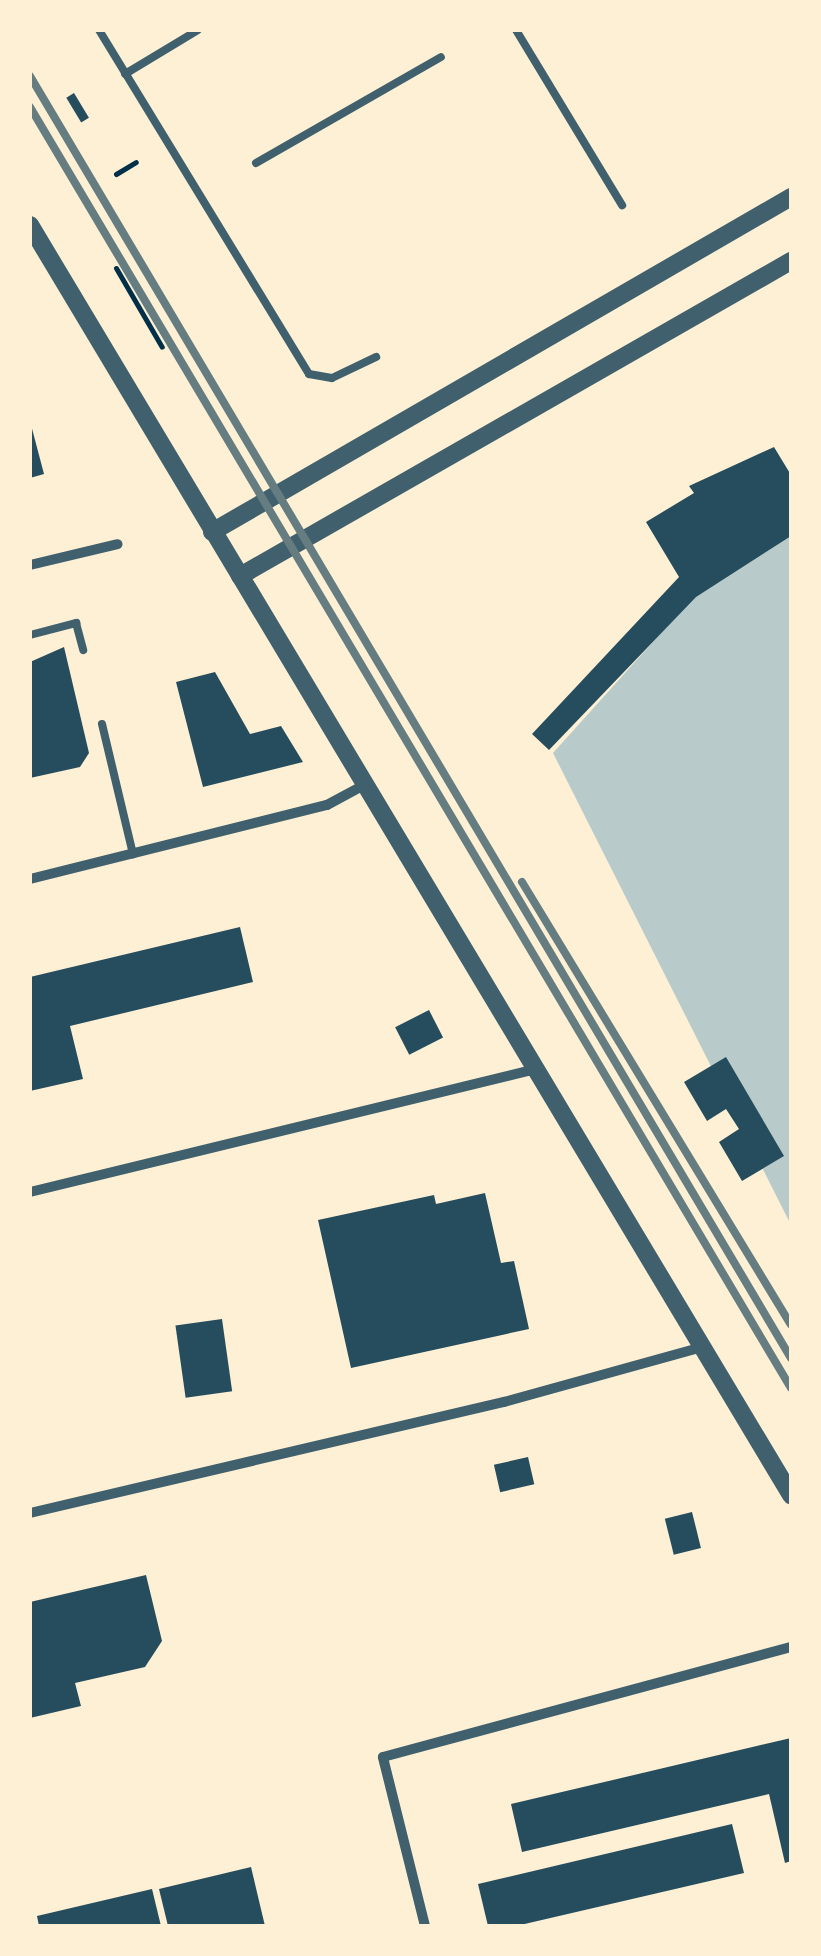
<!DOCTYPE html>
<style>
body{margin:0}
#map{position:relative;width:821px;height:1956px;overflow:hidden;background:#fdf0d5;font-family:"Archivo Narrow",sans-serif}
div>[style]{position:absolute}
.green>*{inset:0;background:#b9caca}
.building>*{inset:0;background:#264d5e;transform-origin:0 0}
.path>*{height:5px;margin:-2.5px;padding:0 2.5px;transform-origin:2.5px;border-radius:2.5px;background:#003049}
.service>*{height:8px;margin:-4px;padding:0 4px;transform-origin:4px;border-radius:4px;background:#3f606c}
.minor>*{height:10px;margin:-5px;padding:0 5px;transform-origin:5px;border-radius:5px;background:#3f606c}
.tertiary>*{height:18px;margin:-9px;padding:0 9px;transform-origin:9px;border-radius:9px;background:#3f606c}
.rail>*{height:8px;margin:-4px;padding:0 4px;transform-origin:4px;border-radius:4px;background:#657d81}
span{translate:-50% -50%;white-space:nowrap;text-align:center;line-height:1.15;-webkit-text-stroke:10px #fdf0d5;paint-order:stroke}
.frame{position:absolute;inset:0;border:32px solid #fdf0d5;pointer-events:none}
</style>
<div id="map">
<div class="green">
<div style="clip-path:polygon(791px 534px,791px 1225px,553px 753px,706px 583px)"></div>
</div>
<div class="building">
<div style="left:74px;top:93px;width:29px;height:9px;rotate:59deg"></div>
<div style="clip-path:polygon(30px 421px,44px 474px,30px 478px)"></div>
<div style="clip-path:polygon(774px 447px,791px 475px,791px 536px,696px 597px,549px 750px,532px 734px,679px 577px,646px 522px,694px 493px,689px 486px)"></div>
<div style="clip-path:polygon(64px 647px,89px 753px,80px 767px,30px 778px,30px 662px)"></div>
<div style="clip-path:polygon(215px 672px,250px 734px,281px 726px,303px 762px,203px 787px,176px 682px)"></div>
<div style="clip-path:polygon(240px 927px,253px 982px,70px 1026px,83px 1079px,30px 1091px,30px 977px)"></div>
<div style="left:429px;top:1010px;width:31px;height:38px;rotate:63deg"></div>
<div style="clip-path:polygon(726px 1057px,784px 1156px,742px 1181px,719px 1142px,739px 1129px,726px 1109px,707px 1121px,684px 1082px)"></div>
<div style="clip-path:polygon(485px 1193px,501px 1263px,514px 1261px,529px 1329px,351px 1368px,318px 1220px,434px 1195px,436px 1204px)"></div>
<div style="left:222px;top:1319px;width:73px;height:47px;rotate:82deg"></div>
<div style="left:528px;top:1457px;width:28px;height:35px;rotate:77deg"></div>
<div style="left:692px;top:1512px;width:37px;height:28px;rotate:76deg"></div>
<div style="clip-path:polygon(146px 1575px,162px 1641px,145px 1667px,75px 1683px,81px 1706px,30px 1718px,30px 1602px)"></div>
<div style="clip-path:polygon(791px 1738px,791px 1861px,785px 1863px,769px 1794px,522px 1852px,511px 1804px)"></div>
<div style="clip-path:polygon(732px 1824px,744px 1873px,516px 1926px,488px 1926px,478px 1884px)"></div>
<div style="clip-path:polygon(251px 1867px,265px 1926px,168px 1926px,159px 1889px)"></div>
<div style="clip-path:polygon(152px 1889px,161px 1926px,39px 1926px,37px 1916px)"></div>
</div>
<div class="path">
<div style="left:116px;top:174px;width:23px;rotate:-31deg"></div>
<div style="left:116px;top:268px;width:91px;rotate:59.8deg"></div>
</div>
<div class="service">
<div style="left:99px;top:30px;width:403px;rotate:58.6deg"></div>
<div style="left:309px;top:374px;width:23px;rotate:10deg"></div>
<div style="left:332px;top:378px;width:49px;rotate:-25.5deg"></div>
<div style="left:516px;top:30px;width:205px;rotate:58.8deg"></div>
<div style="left:125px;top:74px;width:85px;rotate:-31.1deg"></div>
<div style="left:256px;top:163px;width:213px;rotate:-29.8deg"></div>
<div style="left:30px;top:635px;width:48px;rotate:-14.6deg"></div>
<div style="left:76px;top:623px;width:28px;rotate:75deg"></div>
<div style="left:102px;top:724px;width:134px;rotate:76.6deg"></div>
</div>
<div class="minor">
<div style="left:30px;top:565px;width:90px;rotate:-13.4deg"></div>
<div style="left:30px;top:879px;width:306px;rotate:-14deg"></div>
<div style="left:327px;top:805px;width:44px;rotate:-28.3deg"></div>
<div style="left:30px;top:1192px;width:521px;rotate:-13.66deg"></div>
<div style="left:30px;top:1513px;width:487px;rotate:-13.2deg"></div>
<div style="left:504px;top:1402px;width:205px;rotate:-15.5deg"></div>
<div style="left:425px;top:1926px;width:174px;rotate:-104deg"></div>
<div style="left:383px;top:1757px;width:423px;rotate:-15.1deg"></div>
</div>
<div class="tertiary">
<div style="left:30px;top:225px;width:1481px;rotate:59.07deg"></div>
<div style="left:212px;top:532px;width:669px;rotate:-30.05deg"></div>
<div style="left:240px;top:576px;width:635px;rotate:-29.76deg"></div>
</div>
<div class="rail">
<div style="left:30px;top:76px;width:1491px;rotate:59.31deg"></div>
<div style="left:30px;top:107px;width:1490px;rotate:59.29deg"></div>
<div style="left:522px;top:882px;width:518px;rotate:58.73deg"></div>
</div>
<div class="frame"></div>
</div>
